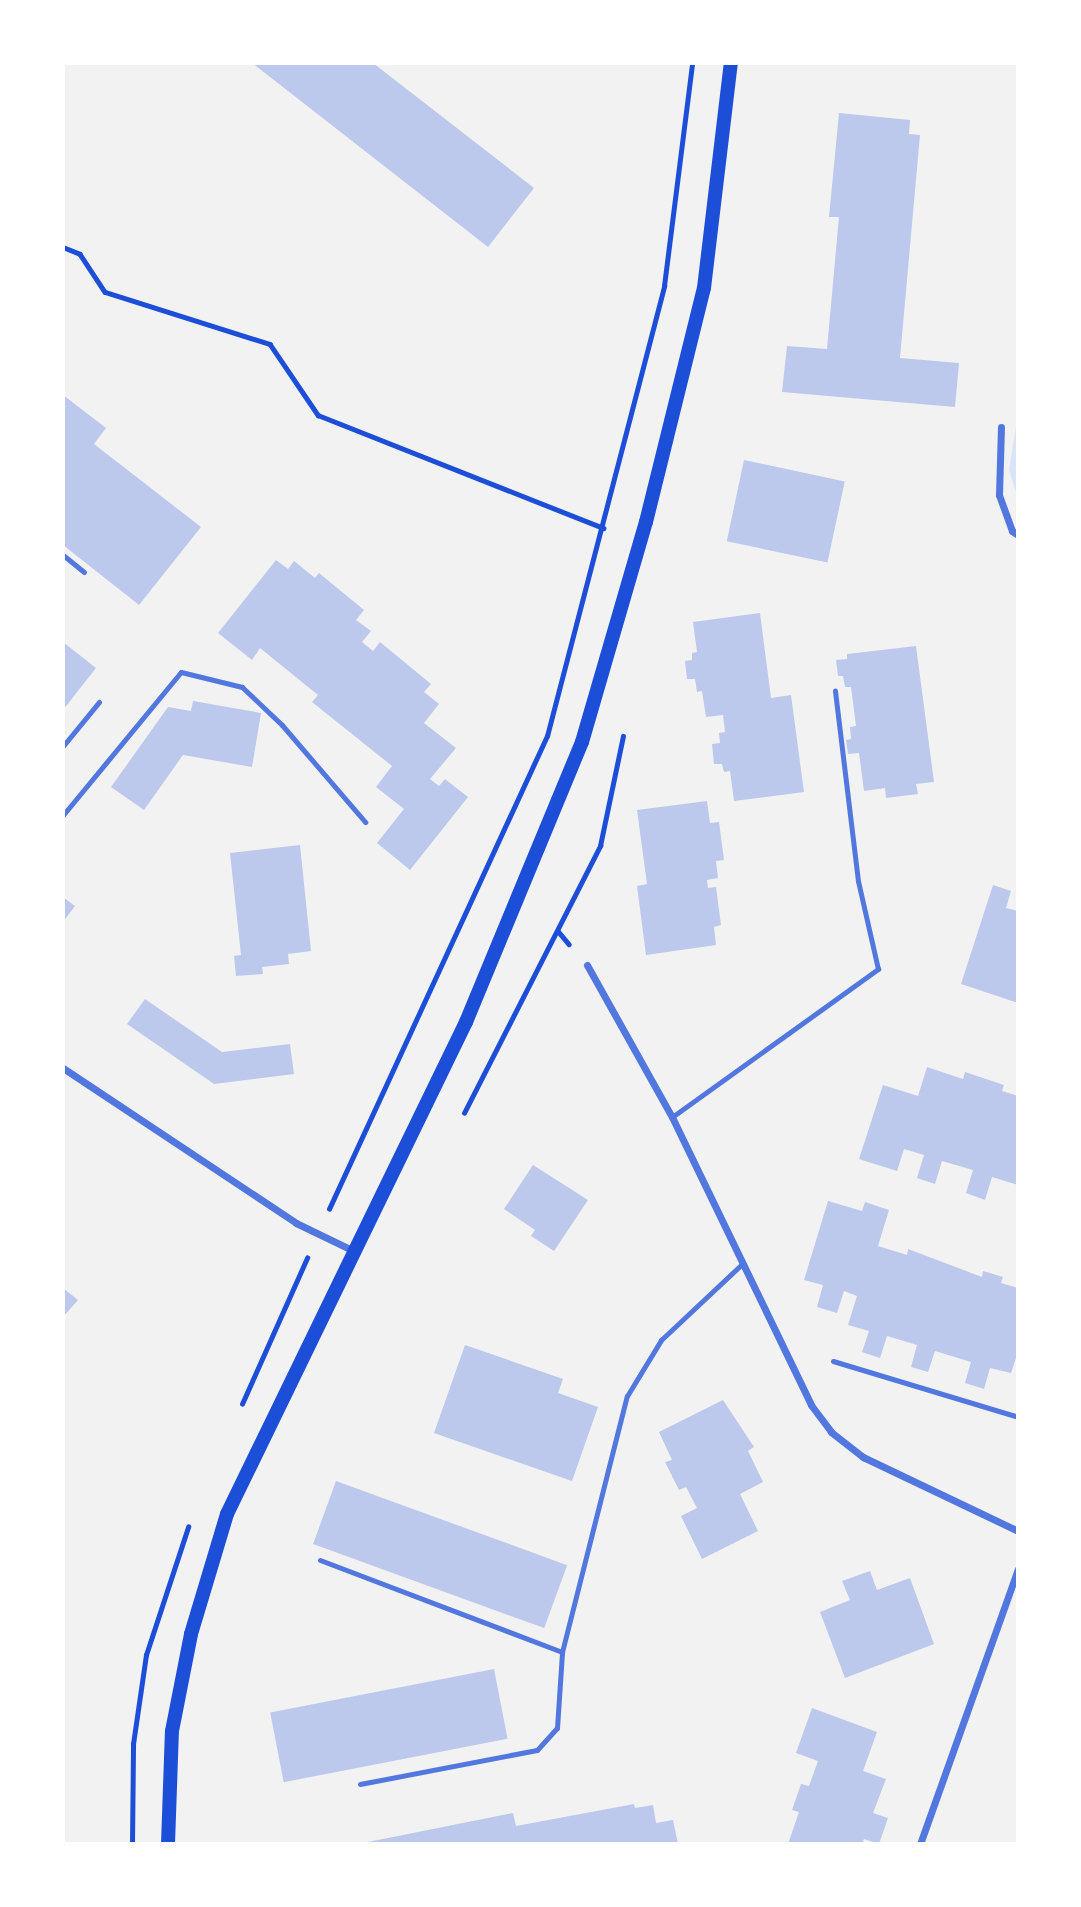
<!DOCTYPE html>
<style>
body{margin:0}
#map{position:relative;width:1081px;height:1907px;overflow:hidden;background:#f2f2f2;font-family:Ubuntu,sans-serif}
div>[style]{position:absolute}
.green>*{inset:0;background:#dbe4f7}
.building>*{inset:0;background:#bdc9ec;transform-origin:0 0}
.path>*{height:4.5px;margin:-2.25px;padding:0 2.25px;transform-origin:2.25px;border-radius:2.25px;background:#1d4ed8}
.service>*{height:5px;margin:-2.5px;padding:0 2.5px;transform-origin:2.5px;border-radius:2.5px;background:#5277de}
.minor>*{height:7px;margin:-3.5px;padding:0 3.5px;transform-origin:3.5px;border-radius:3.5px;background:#5277de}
.secondary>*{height:14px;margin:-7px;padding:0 7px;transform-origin:7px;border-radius:7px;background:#1d4ed8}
span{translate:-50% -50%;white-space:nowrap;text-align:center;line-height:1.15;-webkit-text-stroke:7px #fff;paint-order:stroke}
.frame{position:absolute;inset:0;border:65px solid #fff;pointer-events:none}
</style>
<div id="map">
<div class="green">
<div style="clip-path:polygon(1018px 414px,1018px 499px,1009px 470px)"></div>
</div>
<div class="building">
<div style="clip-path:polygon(252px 63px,373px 63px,534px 188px,488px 247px)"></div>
<div style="clip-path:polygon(839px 113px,910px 120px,909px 134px,920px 135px,900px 358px,959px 363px,955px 407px,782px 392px,787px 346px,827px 349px,839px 217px,829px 217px)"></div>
<div style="clip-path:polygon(63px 395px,106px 428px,94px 444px,201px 527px,139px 605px,63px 545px)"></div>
<div style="left:744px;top:460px;width:103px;height:83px;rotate:12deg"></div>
<div style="clip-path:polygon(276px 560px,288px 569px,294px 561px,315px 578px,319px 573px,364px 610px,356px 620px,371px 631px,362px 642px,373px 651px,380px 642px,431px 684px,424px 692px,439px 704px,424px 723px,456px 748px,430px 779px,439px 786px,445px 779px,468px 797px,410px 870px,377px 843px,404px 809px,376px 787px,392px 766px,312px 702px,318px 695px,260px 648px,252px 660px,218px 633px)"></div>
<div style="clip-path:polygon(760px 613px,771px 698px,791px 695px,804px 792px,734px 801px,730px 771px,724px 772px,722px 764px,714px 764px,712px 744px,720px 743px,719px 733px,725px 732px,723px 715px,706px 717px,702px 691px,697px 692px,695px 679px,687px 679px,685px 661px,692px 660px,692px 653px,697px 652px,693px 622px)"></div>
<div style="clip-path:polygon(63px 642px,96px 668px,63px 710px)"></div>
<div style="clip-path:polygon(916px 646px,934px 782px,916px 784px,918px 794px,886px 798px,885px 788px,864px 791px,859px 753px,848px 754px,846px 740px,851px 739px,850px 727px,856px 726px,851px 687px,845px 687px,843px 676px,838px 676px,836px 660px,847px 659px,847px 654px)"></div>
<div style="clip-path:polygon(193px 701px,261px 713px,252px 767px,183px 755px,144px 810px,111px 787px,168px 707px,191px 711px)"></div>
<div style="clip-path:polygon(707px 801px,710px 823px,719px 822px,724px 860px,716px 861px,718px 878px,707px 880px,708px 888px,716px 887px,721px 925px,714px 927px,716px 945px,646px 955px,637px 886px,647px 884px,637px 810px)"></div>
<div style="clip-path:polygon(300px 845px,311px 951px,288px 954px,289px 964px,262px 967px,263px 974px,236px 976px,234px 956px,241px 955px,230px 853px)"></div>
<div style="clip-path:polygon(993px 885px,1011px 891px,1006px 908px,1018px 911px,1018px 1003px,961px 984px)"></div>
<div style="clip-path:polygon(63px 897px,75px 906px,63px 922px)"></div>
<div style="clip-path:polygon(145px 999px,222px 1052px,290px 1044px,294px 1074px,214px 1084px,127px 1024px)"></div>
<div style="clip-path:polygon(927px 1067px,963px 1079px,965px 1072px,1004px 1085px,1002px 1091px,1018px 1096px,1018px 1185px,992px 1177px,985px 1200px,966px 1193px,973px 1170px,942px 1161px,935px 1184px,917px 1178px,924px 1155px,904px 1149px,897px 1171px,859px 1159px,883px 1085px,918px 1096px)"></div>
<div style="clip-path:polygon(533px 1165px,588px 1200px,554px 1251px,531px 1236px,535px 1230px,504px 1209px)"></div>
<div style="clip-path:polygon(828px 1201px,862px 1211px,865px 1202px,889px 1210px,878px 1246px,907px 1255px,908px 1249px,982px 1277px,983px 1271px,1003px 1277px,1001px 1283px,1018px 1288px,1018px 1352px,1011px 1373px,990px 1368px,984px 1389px,965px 1383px,971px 1362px,935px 1351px,928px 1372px,911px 1367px,917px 1345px,887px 1336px,880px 1358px,862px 1352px,869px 1331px,848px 1325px,857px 1296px,844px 1291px,837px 1313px,817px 1307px,823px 1285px,804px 1280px)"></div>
<div style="clip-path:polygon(63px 1288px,78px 1300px,63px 1317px)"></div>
<div style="clip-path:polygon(465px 1345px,563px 1379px,558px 1393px,598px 1407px,572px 1481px,434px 1433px)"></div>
<div style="clip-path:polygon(723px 1400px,754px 1447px,748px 1451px,763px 1482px,740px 1494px,758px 1531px,702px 1559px,681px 1516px,697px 1508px,686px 1487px,679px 1490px,665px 1462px,672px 1460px,659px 1432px)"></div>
<div style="left:336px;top:1481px;width:246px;height:67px;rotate:20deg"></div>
<div style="clip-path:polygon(870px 1571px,877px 1590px,910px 1578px,934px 1644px,845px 1678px,820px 1612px,850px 1600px,842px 1581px)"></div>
<div style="left:494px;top:1669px;width:71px;height:228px;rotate:79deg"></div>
<div style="clip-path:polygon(812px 1708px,877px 1732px,863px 1771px,886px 1779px,873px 1813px,888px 1818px,879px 1844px,864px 1839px,862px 1844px,788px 1844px,799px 1812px,792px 1810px,801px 1784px,809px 1786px,818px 1761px,796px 1753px)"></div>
<div style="clip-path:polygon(634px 1804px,635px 1808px,653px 1805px,656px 1823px,673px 1820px,678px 1844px,358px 1844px,513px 1813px,516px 1826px)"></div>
</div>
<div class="path">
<div style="left:63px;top:63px;width:1px"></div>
<div style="left:63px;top:247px;width:18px;rotate:22deg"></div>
<div style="left:80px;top:254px;width:45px;rotate:56.7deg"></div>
<div style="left:105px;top:292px;width:173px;rotate:17.5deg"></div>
<div style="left:270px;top:344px;width:86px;rotate:55.9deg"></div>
<div style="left:318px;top:415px;width:307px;rotate:21.6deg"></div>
<div style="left:558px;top:931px;width:17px;rotate:50deg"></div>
<div style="left:464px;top:1113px;width:300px;rotate:-63deg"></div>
<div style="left:600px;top:846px;width:112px;rotate:-78.2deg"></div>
<div style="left:329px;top:1209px;width:521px;rotate:-65.26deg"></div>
<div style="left:547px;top:736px;width:465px;rotate:-75.4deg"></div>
<div style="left:664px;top:286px;width:225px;rotate:-82.8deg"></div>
<div style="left:242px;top:1404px;width:160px;rotate:-66deg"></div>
<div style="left:132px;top:1844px;width:100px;rotate:-89.4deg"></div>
<div style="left:133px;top:1744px;width:90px;rotate:-81.7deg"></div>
<div style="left:146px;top:1655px;width:135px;rotate:-71.8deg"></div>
</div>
<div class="service">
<div style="left:63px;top:555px;width:27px;rotate:39deg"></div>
<div style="left:63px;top:746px;width:57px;rotate:-50.7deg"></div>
<div style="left:63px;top:815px;width:185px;rotate:-50.5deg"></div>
<div style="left:181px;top:672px;width:63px;rotate:13.8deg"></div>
<div style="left:242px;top:687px;width:55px;rotate:43.5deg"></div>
<div style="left:282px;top:725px;width:128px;rotate:49.4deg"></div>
<div style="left:672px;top:1117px;width:254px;rotate:-35.7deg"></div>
<div style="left:878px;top:969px;width:90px;rotate:-102.8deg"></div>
<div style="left:858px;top:881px;width:192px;rotate:-96.9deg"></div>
<div style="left:833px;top:1361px;width:193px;rotate:16.8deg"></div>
<div style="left:320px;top:1560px;width:259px;rotate:20.8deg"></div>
<div style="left:360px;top:1784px;width:180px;rotate:-10.9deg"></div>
<div style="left:537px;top:1750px;width:30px;rotate:-48deg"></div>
<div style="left:557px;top:1728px;width:76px;rotate:-86.2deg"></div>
<div style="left:562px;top:1652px;width:264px;rotate:-75.8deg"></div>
<div style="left:627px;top:1396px;width:66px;rotate:-58.7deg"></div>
<div style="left:661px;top:1340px;width:111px;rotate:-43.2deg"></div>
</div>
<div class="minor">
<div style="left:1001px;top:427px;width:68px;rotate:91.7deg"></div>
<div style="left:999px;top:495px;width:38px;rotate:70deg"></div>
<div style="left:1012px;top:531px;width:7px;rotate:34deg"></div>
<div style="left:587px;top:965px;width:174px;rotate:60.8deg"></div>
<div style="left:672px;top:1117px;width:320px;rotate:64.2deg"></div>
<div style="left:811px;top:1405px;width:34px;rotate:53deg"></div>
<div style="left:831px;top:1432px;width:41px;rotate:38deg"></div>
<div style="left:863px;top:1457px;width:172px;rotate:25.5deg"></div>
<div style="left:63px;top:1068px;width:280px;rotate:33.6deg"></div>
<div style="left:296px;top:1223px;width:67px;rotate:25.8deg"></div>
<div style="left:920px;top:1844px;width:292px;rotate:-70.4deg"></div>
</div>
<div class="secondary">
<div style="left:168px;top:1844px;width:113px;rotate:-88deg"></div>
<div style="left:172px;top:1731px;width:99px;rotate:-78.9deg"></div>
<div style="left:191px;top:1634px;width:125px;rotate:-73.3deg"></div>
<div style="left:227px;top:1514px;width:547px;rotate:-64.09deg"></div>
<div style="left:466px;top:1022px;width:303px;rotate:-67.5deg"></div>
<div style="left:582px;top:742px;width:229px;rotate:-73.8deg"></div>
<div style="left:646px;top:522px;width:241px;rotate:-76.1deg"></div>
<div style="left:704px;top:288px;width:227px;rotate:-83.2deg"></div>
</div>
<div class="frame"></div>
</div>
